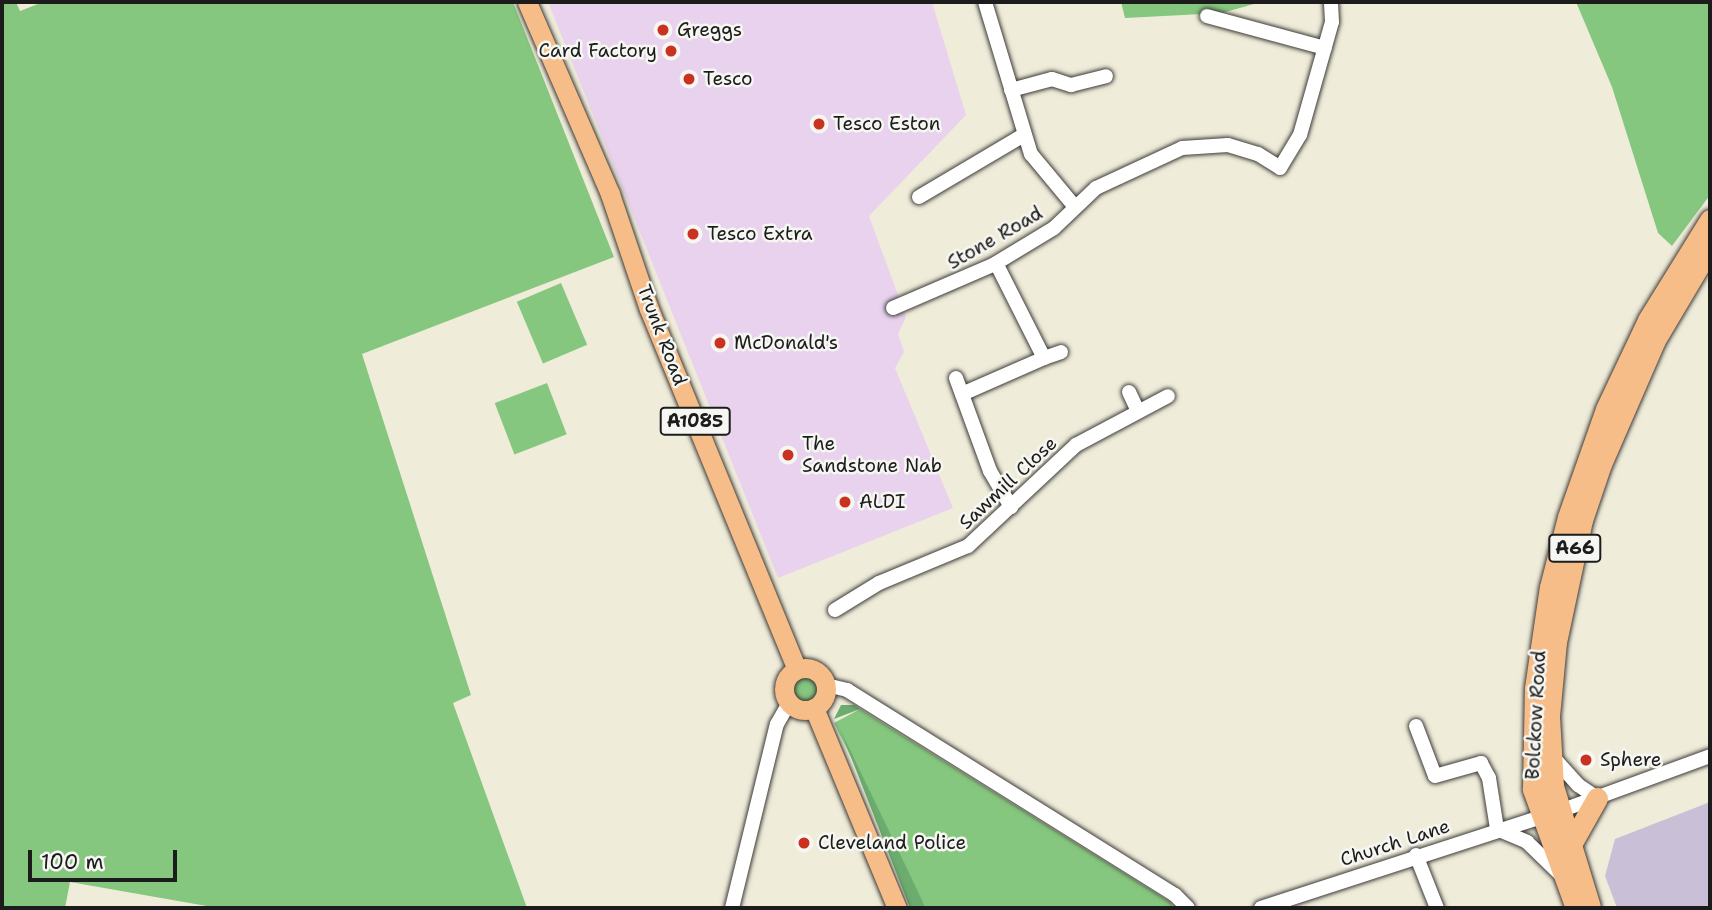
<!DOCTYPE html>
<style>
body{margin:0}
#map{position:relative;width:1712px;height:910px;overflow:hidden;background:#f0ecda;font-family:"Shantell Sans",sans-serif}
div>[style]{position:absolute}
.built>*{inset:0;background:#e8d2ee}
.industrial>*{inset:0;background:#c9bfd7}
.green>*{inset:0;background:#86c77f;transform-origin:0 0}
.round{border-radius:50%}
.forest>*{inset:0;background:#6cac6e}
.roads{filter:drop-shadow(0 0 2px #3c3b38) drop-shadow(0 0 2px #3c3b38)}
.minor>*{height:14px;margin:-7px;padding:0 7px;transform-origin:7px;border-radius:7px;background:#fff}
.major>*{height:19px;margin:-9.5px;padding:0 9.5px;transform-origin:9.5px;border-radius:9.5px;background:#f7bd88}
.major>.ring{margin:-9.5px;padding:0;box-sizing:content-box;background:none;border:19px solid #f7bd88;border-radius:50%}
.highway>*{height:21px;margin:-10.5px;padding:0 10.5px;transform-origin:10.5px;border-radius:10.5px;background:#f7bd88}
.dots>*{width:19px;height:19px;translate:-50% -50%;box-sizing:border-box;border:4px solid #f6f6f2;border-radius:50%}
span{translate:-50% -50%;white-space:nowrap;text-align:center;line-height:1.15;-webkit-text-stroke:5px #f6f6f2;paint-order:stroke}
.shield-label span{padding:2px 5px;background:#f6f6f2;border:2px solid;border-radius:5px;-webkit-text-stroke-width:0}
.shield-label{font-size:18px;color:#1c1c1c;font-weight:700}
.poi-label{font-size:19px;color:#1c1c1c}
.left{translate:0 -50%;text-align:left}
.right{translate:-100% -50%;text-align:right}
.street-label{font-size:19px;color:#1c1c1c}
.frame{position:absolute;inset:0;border:4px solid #1c1c1c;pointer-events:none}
.scale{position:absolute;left:28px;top:850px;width:149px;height:32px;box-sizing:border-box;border:4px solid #1c1c1c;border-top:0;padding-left:9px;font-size:21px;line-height:24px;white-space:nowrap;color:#1c1c1c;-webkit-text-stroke:5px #f6f6f2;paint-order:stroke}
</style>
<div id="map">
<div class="built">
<div style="clip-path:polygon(548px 2px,932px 2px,966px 115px,869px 216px,906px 317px,898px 334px,904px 352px,895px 368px,953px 508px,778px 578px)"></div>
</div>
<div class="industrial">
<div style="clip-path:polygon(1710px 802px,1710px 908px,1617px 908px,1605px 876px,1615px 839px)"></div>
</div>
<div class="green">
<div style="clip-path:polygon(2px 2px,16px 2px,20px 11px,43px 2px,513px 2px,614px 257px,362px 354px,471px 695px,453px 703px,527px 908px,218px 908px,70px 882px,65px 908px,2px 908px)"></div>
<div style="clip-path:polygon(1121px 2px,1261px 2px,1222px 13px,1125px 18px)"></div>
<div style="clip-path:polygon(1576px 2px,1710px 2px,1710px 195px,1672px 246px,1658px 233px,1612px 87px)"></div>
<div style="left:561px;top:283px;width:67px;height:48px;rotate:67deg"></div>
<div style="left:547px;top:383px;width:55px;height:56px;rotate:69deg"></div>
<div class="round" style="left:793px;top:676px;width:26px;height:26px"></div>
<div style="clip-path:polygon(860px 709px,1170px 902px,1174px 908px,926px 908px,834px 723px)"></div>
</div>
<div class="forest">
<div style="clip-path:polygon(841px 705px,854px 705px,860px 709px,834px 719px)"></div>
<div style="clip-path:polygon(840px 729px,926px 908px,910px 908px)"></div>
</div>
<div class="roads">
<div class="minor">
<div style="left:985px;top:2px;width:159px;rotate:73.2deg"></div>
<div style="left:1031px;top:154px;width:69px;rotate:50.3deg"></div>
<div style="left:1207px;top:16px;width:122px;rotate:15.2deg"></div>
<div style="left:1011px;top:90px;width:42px;rotate:-15deg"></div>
<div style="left:1052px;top:79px;width:20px;rotate:18deg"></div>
<div style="left:1071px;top:85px;width:36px;rotate:-14deg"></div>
<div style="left:919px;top:197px;width:122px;rotate:-30.6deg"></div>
<div style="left:893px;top:308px;width:109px;rotate:-23.3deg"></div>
<div style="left:993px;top:265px;width:71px;rotate:-31.2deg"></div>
<div style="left:1054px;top:228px;width:58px;rotate:-43.6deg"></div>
<div style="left:1096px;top:188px;width:95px;rotate:-24.9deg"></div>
<div style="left:1182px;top:148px;width:46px;rotate:-3.7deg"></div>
<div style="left:1228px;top:145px;width:31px;rotate:17deg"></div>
<div style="left:1258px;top:154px;width:26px;rotate:32deg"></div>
<div style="left:1280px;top:168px;width:39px;rotate:-59deg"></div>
<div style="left:1300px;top:135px;width:117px;rotate:-74.2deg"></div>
<div style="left:1332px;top:22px;width:20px;rotate:-93deg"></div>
<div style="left:1044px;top:358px;width:18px;rotate:-19deg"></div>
<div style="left:956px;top:378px;width:99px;rotate:69.9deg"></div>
<div style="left:990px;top:471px;width:42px;rotate:59.7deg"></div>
<div style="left:1129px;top:392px;width:21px;rotate:65deg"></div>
<div style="left:962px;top:394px;width:90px;rotate:-23.7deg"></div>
<div style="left:1044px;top:358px;width:106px;rotate:-116.8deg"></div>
<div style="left:835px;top:610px;width:52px;rotate:-31.5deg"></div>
<div style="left:879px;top:583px;width:96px;rotate:-22.6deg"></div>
<div style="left:968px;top:546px;width:148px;rotate:-43.1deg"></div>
<div style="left:1076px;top:445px;width:104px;rotate:-28deg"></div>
<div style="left:826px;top:685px;width:22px;rotate:13deg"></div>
<div style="left:847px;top:690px;width:387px;rotate:32deg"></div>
<div style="left:1175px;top:895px;width:18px;rotate:45deg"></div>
<div style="left:1416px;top:726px;width:53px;rotate:69.2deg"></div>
<div style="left:1435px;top:776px;width:48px;rotate:-15.8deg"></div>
<div style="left:1481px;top:763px;width:17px;rotate:62deg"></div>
<div style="left:1489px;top:778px;width:52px;rotate:81.1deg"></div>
<div style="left:1497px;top:829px;width:33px;rotate:23deg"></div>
<div style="left:1527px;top:842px;width:46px;rotate:44.1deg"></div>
<div style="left:1552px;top:756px;width:39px;rotate:48deg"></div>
<div style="left:1578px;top:785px;width:23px;rotate:34deg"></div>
<div style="left:1416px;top:855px;width:57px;rotate:68.4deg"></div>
<div style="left:732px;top:908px;width:189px;rotate:-76.3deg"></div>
<div style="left:777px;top:724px;width:24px;rotate:-60deg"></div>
<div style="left:1261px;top:908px;width:314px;rotate:-18deg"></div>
<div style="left:1560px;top:811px;width:160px;rotate:-20.1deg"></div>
</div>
<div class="major">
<div style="left:527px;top:2px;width:209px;rotate:66.6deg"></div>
<div style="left:610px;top:194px;width:121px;rotate:71.3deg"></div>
<div style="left:649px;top:309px;width:389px;rotate:67.7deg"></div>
<div class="ring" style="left:784px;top:668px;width:23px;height:23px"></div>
<div style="left:814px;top:708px;width:217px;rotate:67.5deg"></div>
</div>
<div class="highway">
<div style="left:1570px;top:846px;width:55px;rotate:-60.6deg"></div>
<div style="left:1590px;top:907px;width:127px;rotate:-107deg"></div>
<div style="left:1553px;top:786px;width:70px;rotate:-93.3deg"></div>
<div style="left:1549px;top:716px;width:74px;rotate:-84.6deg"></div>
<div style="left:1556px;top:642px;width:125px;rotate:-78deg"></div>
<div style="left:1582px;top:520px;width:59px;rotate:-71.3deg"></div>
<div style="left:1601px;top:464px;width:135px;rotate:-66.5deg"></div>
<div style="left:1655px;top:340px;width:108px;rotate:-59.4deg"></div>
<div style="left:1576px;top:908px;width:127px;rotate:-109.9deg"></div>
<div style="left:1533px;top:789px;width:101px;rotate:-88.9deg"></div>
<div style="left:1535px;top:688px;width:102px;rotate:-81.6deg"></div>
<div style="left:1550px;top:587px;width:72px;rotate:-75.6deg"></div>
<div style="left:1568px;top:517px;width:114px;rotate:-70.6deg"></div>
<div style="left:1606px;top:409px;width:98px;rotate:-64.7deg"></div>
<div style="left:1648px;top:320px;width:118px;rotate:-58.2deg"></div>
</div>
</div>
<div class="dots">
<div style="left:663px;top:30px;background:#c8321e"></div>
<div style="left:671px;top:51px;background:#c8321e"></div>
<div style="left:689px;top:79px;background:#c8321e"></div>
<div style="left:819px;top:124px;background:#c8321e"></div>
<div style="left:693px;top:234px;background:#c8321e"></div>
<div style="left:720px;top:343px;background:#c8321e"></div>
<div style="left:788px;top:455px;background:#c8321e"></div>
<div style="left:845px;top:502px;background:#c8321e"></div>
<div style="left:1586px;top:760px;background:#c8321e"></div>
<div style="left:804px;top:843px;background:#c8321e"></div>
</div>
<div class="shield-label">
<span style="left:695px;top:421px">A1085</span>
<span style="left:1575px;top:548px">A66</span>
</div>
<div class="poi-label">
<span class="left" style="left:677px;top:30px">Greggs</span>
<span class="right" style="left:657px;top:51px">Card Factory</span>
<span class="left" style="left:703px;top:79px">Tesco</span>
<span class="left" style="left:833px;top:124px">Tesco Eston</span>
<span class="left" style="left:707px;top:234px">Tesco Extra</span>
<span class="left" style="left:734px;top:343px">McDonald's</span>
<span class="left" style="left:802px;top:455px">The<br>Sandstone Nab</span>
<span class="left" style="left:859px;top:502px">ALDI</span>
<span class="left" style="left:1600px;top:760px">Sphere</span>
<span class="left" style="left:818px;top:843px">Cleveland Police</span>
</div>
<div class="street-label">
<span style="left:995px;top:238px;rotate:-30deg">Stone Road</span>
<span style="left:662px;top:335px;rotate:69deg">Trunk Road</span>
<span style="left:1008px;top:483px;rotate:-43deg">Sawmill Close</span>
<span style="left:1536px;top:715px;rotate:-87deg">Bolckow Road</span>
<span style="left:1395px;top:843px;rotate:-18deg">Church Lane</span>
</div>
<div class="frame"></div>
<div class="scale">100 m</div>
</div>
